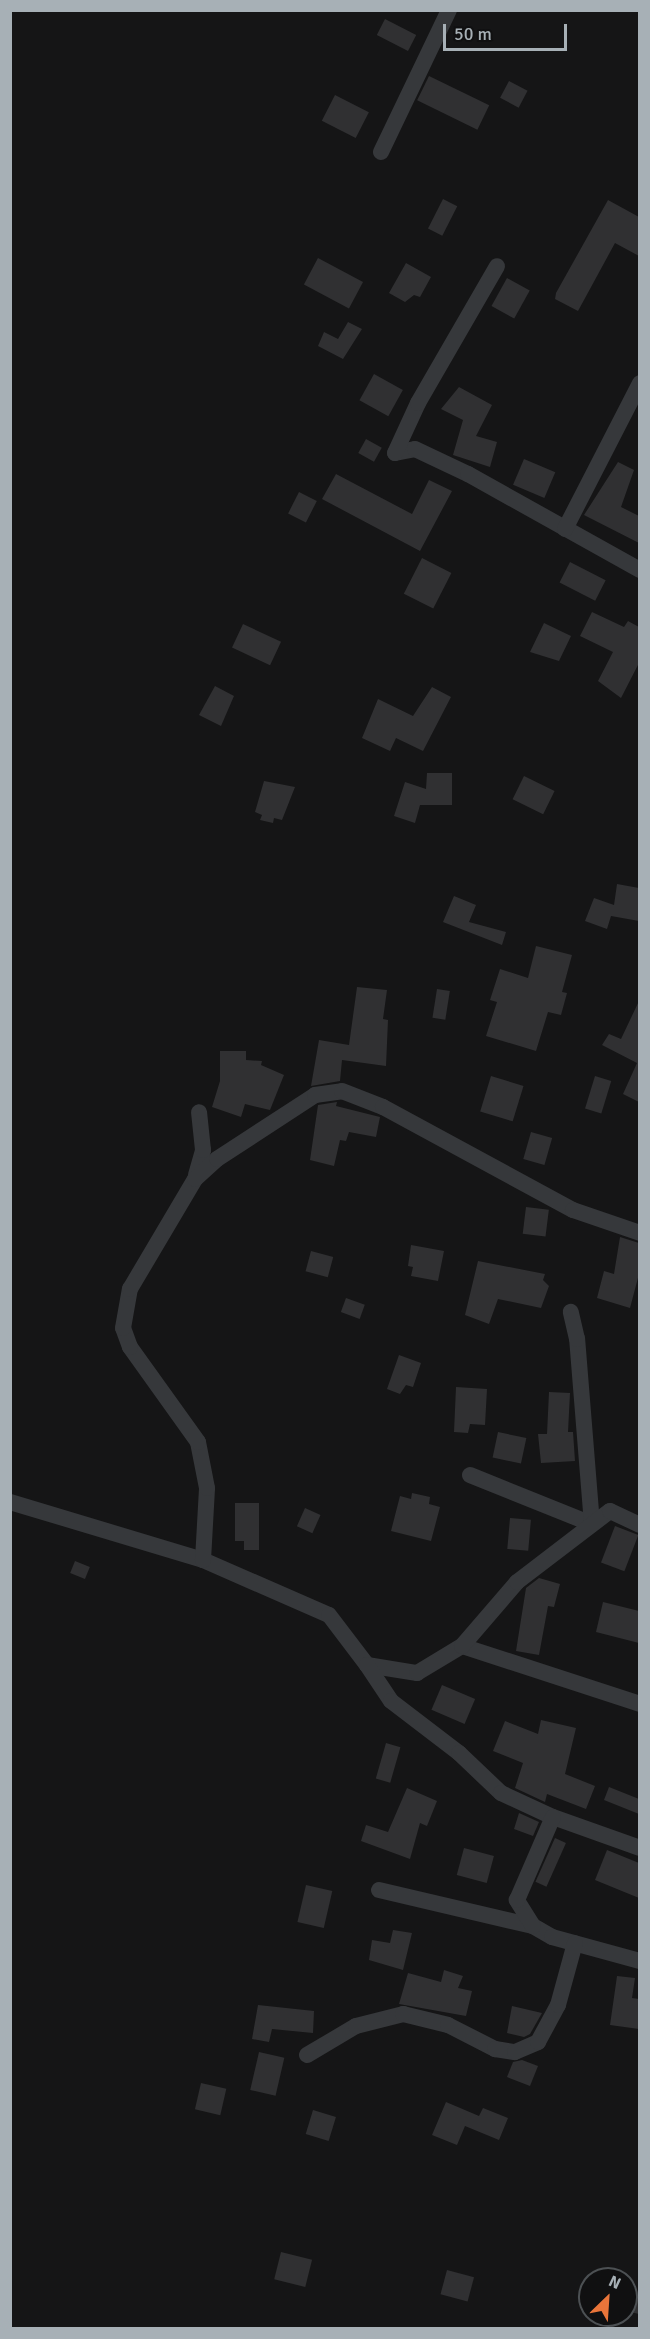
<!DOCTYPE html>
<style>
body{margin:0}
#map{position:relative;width:650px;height:2339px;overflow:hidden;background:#151516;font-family:Signika,sans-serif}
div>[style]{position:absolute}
.building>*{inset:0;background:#303032;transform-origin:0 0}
.street>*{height:16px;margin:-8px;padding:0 8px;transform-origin:8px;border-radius:8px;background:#36383b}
span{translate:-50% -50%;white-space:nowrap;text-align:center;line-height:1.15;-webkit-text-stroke:6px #101011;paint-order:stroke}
.frame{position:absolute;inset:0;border:12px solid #a7b0b6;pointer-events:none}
.north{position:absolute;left:578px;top:2267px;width:60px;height:60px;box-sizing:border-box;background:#101011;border:2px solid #4c5053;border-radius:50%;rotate:25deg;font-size:16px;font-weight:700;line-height:24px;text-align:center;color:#a7b0b6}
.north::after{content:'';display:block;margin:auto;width:21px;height:27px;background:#e9753a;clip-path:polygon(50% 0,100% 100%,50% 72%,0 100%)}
.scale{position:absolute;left:443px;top:24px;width:124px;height:27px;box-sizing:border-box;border:3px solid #a7b0b6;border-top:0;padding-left:8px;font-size:18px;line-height:21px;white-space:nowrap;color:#a7b0b6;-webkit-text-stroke:4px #101011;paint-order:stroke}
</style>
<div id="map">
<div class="building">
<div style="left:385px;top:19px;width:35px;height:18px;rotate:27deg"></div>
<div style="left:429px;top:76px;width:67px;height:27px;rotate:26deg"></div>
<div style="left:509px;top:81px;width:21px;height:19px;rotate:28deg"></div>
<div style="left:335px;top:95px;width:38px;height:29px;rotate:27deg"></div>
<div style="left:443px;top:199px;width:16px;height:33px;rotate:27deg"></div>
<div style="clip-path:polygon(608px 200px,639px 217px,639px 256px,615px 243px,578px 311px,555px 299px,556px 293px)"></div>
<div style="left:318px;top:258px;width:51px;height:30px;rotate:28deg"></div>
<div style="clip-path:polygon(406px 263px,431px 277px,420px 297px,414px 295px,405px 302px,389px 293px)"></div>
<div style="left:507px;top:278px;width:26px;height:32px;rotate:29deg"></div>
<div style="clip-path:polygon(348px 322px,362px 329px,343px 359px,318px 346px,324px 332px,338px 339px)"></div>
<div style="left:374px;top:374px;width:33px;height:30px;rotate:29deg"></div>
<div style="clip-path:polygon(459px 387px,492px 405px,476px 436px,497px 442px,490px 467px,453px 455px,463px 420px,441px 409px)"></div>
<div style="left:366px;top:439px;width:18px;height:16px;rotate:29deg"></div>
<div style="left:524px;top:459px;width:34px;height:28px;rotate:23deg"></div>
<div style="clip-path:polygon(618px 462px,634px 470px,621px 507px,639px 516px,639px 543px,584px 515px)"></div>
<div style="clip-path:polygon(336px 474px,412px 514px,429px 480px,452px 491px,420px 551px,322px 499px)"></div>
<div style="left:299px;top:492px;width:20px;height:24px;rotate:27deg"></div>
<div style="left:422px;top:558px;width:33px;height:40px;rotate:27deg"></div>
<div style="left:570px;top:562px;width:40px;height:23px;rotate:27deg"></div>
<div style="clip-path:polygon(592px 612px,624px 627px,628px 621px,639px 627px,639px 663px,621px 698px,598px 681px,613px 652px,580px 636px)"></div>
<div style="clip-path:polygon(544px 623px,571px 636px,559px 661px,530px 652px)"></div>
<div style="left:243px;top:624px;width:42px;height:26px;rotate:25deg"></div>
<div style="clip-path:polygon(215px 686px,234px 696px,221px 726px,199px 715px)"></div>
<div style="clip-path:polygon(432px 687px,451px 697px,423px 751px,396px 738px,390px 751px,362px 738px,378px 699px,413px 716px)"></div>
<div style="clip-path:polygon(427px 773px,452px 773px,452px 805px,420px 805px,415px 823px,394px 816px,405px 782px,426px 789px)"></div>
<div style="left:524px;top:776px;width:34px;height:26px;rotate:26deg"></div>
<div style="clip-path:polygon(264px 781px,295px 787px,282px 820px,274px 818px,273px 823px,260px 820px,262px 815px,255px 812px)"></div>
<div style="clip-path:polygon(617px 884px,639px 888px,639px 921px,611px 916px,607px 929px,585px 921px,594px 898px,614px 905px)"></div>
<div style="clip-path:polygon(454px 896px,476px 905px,469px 922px,506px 932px,502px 945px,443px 922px)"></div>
<div style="clip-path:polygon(536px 946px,572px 955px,562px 992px,567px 993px,561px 1015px,548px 1012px,536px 1051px,486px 1036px,497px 1002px,490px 1000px,500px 969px,528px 978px)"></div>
<div style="clip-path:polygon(357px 987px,387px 990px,383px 1019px,388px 1020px,386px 1066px,342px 1060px,340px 1081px,311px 1086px,319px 1040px,349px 1045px)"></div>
<div style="left:437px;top:989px;width:13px;height:29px;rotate:9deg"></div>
<div style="clip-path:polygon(639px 1001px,639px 1102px,623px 1094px,637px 1063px,602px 1045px,609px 1034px,621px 1039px)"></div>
<div style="clip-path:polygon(220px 1051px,246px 1051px,246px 1060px,262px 1061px,261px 1065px,284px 1075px,270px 1110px,245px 1104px,241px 1117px,212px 1107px,220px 1081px)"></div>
<div style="left:491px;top:1076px;width:34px;height:37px;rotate:17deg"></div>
<div style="left:595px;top:1076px;width:17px;height:34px;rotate:17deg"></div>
<div style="clip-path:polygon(337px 1102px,336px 1106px,380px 1117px,376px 1137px,349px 1132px,346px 1141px,340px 1140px,334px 1166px,310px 1160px,318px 1105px)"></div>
<div style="left:531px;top:1132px;width:22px;height:28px;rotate:16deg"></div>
<div style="left:526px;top:1207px;width:23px;height:27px;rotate:7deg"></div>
<div style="clip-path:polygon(620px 1237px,639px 1243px,639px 1274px,630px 1308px,597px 1298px,604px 1271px,614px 1274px)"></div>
<div style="clip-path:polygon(411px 1245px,444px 1251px,438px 1281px,411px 1276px,413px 1267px,408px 1266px)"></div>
<div style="left:311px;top:1251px;width:23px;height:21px;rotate:15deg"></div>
<div style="clip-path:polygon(478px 1261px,545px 1274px,543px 1280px,549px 1286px,541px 1308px,498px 1299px,489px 1324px,465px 1315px)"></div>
<div style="left:346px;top:1298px;width:20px;height:15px;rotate:20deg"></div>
<div style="clip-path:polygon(399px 1355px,421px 1363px,413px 1387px,406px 1385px,400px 1394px,387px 1389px)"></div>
<div style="clip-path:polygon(456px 1387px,487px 1389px,485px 1425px,470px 1424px,468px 1433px,454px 1432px)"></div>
<div style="clip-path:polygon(549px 1392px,570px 1393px,568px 1432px,573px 1432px,575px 1461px,541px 1463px,538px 1434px,547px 1434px)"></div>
<div style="left:498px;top:1432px;width:29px;height:26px;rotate:12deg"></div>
<div style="clip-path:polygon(412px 1493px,430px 1497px,429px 1504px,440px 1507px,431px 1541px,391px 1531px,400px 1496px,411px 1499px)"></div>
<div style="clip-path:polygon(235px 1503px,259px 1503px,259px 1550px,244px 1550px,244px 1541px,235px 1541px)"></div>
<div style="left:305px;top:1508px;width:17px;height:20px;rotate:24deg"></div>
<div style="left:510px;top:1518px;width:21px;height:31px;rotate:5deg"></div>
<div style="left:615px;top:1526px;width:25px;height:39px;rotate:21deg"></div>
<div style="left:75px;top:1561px;width:16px;height:13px;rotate:22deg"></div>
<div style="clip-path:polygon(539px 1578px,560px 1584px,554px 1607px,548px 1606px,539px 1655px,516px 1651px,526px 1588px)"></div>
<div style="clip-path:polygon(603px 1602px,639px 1611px,639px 1643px,596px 1632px)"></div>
<div style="left:442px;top:1685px;width:36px;height:27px;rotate:23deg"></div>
<div style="clip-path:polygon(541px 1720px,576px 1728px,565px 1774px,595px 1786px,586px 1809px,547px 1794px,545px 1802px,515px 1788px,523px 1763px,493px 1751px,505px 1721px,538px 1734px)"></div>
<div style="left:386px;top:1743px;width:15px;height:37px;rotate:16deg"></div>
<div style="clip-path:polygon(609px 1787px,639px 1799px,639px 1814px,604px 1800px)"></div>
<div style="clip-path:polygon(407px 1788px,437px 1801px,427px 1826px,420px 1823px,410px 1859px,361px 1841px,366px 1825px,388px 1832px)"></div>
<div style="clip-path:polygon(519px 1813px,539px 1822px,533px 1836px,514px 1829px)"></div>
<div style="left:555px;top:1838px;width:12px;height:48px;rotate:24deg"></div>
<div style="left:464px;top:1848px;width:31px;height:28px;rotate:15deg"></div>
<div style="clip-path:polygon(607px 1850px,639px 1863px,639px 1898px,595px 1880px)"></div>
<div style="left:306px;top:1885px;width:27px;height:38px;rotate:13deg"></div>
<div style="clip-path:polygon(393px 1930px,412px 1933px,403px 1970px,369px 1960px,372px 1940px,390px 1943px)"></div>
<div style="clip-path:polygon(444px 1970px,463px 1976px,458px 1988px,472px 1991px,466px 2016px,399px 2004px,408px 1973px,441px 1982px)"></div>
<div style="clip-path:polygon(617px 1976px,635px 1978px,632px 1998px,639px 1999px,639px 2029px,610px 2025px)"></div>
<div style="clip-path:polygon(258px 2005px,314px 2011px,313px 2033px,272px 2029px,269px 2042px,252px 2039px)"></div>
<div style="clip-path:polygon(512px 2006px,542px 2013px,530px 2034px,524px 2037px,507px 2033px)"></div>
<div style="left:259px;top:2052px;width:26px;height:39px;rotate:13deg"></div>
<div style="clip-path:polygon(522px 2060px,538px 2066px,530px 2086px,507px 2077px,513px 2062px)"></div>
<div style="left:201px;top:2083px;width:26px;height:27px;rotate:13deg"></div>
<div style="clip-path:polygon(446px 2102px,479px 2116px,483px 2108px,508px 2118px,499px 2140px,465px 2126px,457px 2145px,432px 2135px)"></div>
<div style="left:313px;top:2110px;width:24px;height:25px;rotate:17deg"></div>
<div style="left:281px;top:2252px;width:32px;height:28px;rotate:14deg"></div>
<div style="left:447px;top:2270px;width:28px;height:25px;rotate:15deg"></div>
<div style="clip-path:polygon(626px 2298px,639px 2300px,639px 2314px,626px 2311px)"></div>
</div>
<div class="street">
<div style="left:381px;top:152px;width:157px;rotate:-64.4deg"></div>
<div style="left:395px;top:453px;width:20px;rotate:-11deg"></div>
<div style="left:415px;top:449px;width:59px;rotate:25.3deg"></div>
<div style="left:468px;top:474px;width:197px;rotate:29.2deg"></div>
<div style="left:395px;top:453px;width:55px;rotate:-65.3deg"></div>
<div style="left:418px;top:403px;width:158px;rotate:-60deg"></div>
<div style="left:565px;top:529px;width:164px;rotate:-62.8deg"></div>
<div style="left:196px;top:1175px;width:26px;rotate:-74deg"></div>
<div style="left:203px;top:1150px;width:38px;rotate:-96deg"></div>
<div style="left:470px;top:1475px;width:131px;rotate:21.9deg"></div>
<div style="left:592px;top:1524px;width:186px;rotate:-94.6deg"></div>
<div style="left:577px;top:1339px;width:28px;rotate:-103deg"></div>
<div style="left:10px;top:1502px;width:202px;rotate:16.7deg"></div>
<div style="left:203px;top:1560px;width:137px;rotate:23.6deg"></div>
<div style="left:329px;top:1615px;width:63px;rotate:52.8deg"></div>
<div style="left:367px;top:1665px;width:51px;rotate:9.1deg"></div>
<div style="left:417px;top:1673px;width:52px;rotate:-31deg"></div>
<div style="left:462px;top:1646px;width:187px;rotate:18deg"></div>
<div style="left:203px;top:1560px;width:72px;rotate:-86.8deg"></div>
<div style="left:207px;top:1488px;width:47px;rotate:-101.1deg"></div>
<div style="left:198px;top:1442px;width:117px;rotate:-125.6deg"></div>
<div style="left:130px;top:1347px;width:20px;rotate:-110deg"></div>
<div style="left:123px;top:1328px;width:40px;rotate:-80deg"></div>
<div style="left:130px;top:1289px;width:128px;rotate:-59.4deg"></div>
<div style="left:195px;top:1179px;width:30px;rotate:-42deg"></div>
<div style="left:217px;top:1159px;width:117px;rotate:-33.1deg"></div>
<div style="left:315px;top:1095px;width:27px;rotate:-8deg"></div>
<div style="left:342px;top:1091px;width:44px;rotate:21.3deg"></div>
<div style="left:383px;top:1107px;width:216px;rotate:28.5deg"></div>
<div style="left:573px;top:1210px;width:71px;rotate:18.9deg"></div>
<div style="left:462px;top:1646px;width:84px;rotate:-49.3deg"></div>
<div style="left:517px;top:1582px;width:117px;rotate:-37.4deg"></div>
<div style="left:610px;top:1511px;width:33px;rotate:25deg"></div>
<div style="left:367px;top:1665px;width:43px;rotate:56.3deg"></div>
<div style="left:391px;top:1701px;width:86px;rotate:37.4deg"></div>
<div style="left:459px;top:1753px;width:58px;rotate:43.6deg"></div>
<div style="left:501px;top:1793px;width:57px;rotate:24.8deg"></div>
<div style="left:553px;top:1817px;width:92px;rotate:19.6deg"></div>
<div style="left:379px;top:1890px;width:158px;rotate:13.2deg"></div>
<div style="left:533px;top:1926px;width:22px;rotate:30deg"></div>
<div style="left:552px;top:1937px;width:91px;rotate:15.3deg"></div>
<div style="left:533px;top:1926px;width:31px;rotate:-122deg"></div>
<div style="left:517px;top:1900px;width:90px;rotate:-66.6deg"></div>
<div style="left:307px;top:2055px;width:57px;rotate:-30.6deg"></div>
<div style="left:356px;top:2026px;width:49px;rotate:-14.3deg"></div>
<div style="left:403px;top:2014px;width:46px;rotate:13.7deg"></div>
<div style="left:448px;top:2025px;width:53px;rotate:27.1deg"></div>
<div style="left:495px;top:2049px;width:20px;rotate:9deg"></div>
<div style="left:515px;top:2052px;width:25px;rotate:-23deg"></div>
<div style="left:538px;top:2042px;width:42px;rotate:-61.6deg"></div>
<div style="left:558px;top:2005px;width:64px;rotate:-74.7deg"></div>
</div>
<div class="frame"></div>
<div class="north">N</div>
<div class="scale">50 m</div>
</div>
